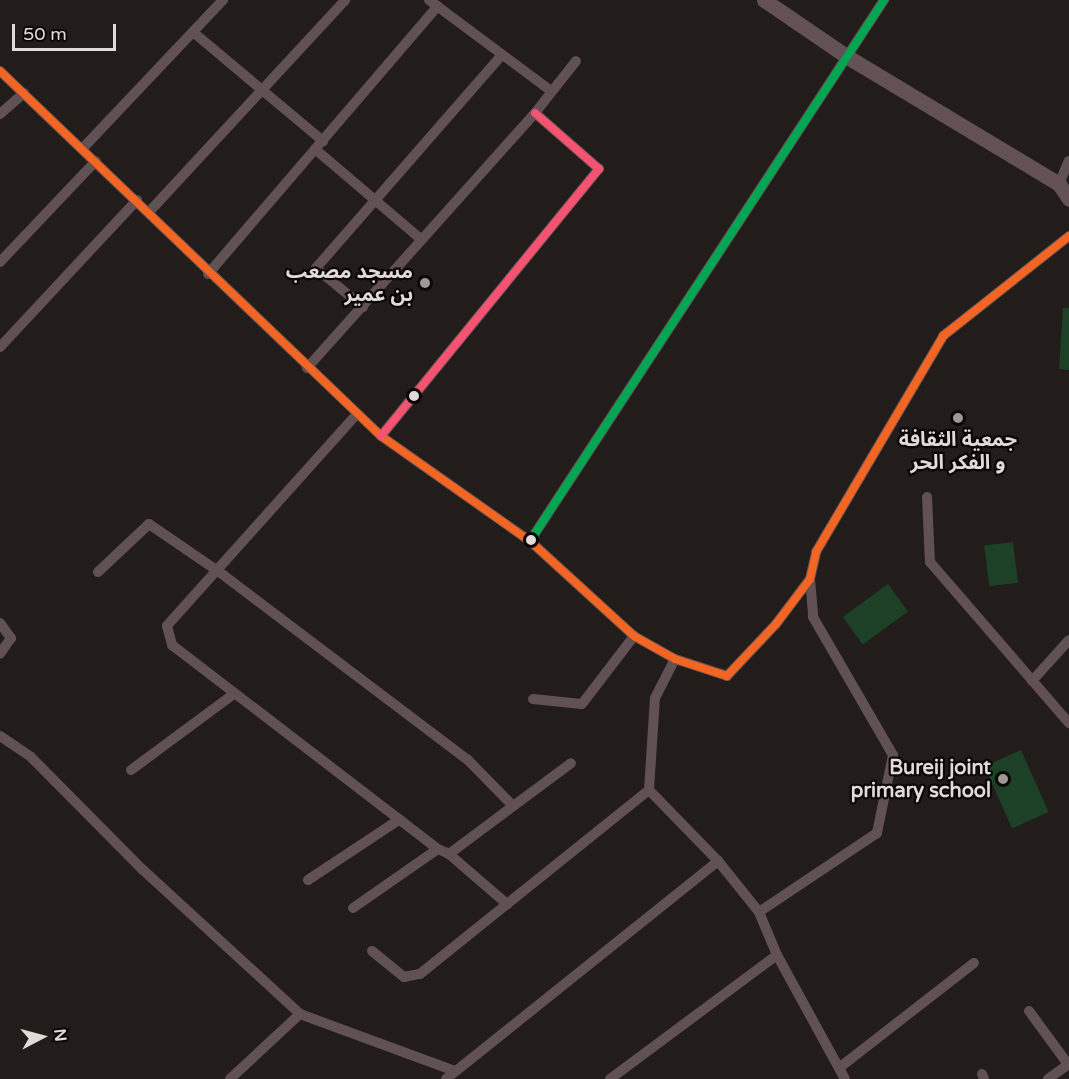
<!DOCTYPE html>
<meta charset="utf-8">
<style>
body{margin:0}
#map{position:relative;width:1069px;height:1079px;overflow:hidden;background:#221c1a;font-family:"Varela Round","Noto Sans Arabic",sans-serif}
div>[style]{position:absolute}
.green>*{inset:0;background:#1c4127;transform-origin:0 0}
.street>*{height:10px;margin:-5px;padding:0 5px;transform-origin:5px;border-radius:5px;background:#615054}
.secondary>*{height:15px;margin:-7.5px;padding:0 7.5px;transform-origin:7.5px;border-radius:7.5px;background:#645156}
.bus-1>*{height:8px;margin:-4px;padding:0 4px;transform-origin:4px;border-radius:4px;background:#f26522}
.bus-2>*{height:8px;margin:-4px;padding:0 4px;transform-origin:4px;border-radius:4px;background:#f65372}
.bus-3>*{height:8px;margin:-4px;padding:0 4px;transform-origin:4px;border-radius:4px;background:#00a651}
.dots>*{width:16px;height:16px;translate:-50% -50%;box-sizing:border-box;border:3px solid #0b0706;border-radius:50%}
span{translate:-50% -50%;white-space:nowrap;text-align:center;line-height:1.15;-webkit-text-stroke:4.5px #0b0706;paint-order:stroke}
.poi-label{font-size:20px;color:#e1dad7;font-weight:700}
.right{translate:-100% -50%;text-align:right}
.north{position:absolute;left:12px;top:1007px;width:60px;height:60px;-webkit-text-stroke:4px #0b0706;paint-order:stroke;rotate:84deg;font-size:16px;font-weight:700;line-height:24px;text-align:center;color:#e1dad7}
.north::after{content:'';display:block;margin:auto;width:21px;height:27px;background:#e1dad7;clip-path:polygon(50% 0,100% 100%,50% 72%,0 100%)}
.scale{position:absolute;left:12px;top:24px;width:104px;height:27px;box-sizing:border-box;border:3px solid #e1dad7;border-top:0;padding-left:8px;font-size:18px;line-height:21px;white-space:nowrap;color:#e1dad7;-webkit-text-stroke:4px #0b0706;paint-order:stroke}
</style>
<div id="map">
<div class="green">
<div style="clip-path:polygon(1063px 308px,1069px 308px,1069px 370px,1059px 369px)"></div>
<div style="left:1013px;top:542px;width:41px;height:29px;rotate:83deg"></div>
<div style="left:888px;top:584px;width:34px;height:56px;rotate:54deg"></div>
<div style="left:1021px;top:750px;width:68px;height:40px;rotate:66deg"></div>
</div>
<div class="street">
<div style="left:429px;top:0;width:152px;rotate:36.7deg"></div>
<div style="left:193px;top:32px;width:170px;rotate:40deg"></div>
<div style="left:0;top:71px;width:528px;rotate:43.77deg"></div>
<div style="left:381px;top:436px;width:182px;rotate:35.2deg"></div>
<div style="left:530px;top:541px;width:141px;rotate:42.4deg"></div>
<div style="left:634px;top:636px;width:47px;rotate:29.3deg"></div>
<div style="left:675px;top:659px;width:55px;rotate:18.1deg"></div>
<div style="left:727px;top:676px;width:71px;rotate:-46.7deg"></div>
<div style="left:776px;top:624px;width:56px;rotate:-52.9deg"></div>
<div style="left:810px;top:579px;width:28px;rotate:-77deg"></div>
<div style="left:816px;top:552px;width:251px;rotate:-59.5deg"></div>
<div style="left:943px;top:336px;width:161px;rotate:-38.4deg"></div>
<div style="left:0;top:114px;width:32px;rotate:-41deg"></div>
<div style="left:83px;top:148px;width:204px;rotate:-46.6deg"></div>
<div style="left:315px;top:149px;width:140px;rotate:40.4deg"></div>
<div style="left:1059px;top:184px;width:25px;rotate:-67deg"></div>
<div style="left:149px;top:212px;width:289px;rotate:-47.2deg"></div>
<div style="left:0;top:262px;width:139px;rotate:-46.5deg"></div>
<div style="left:208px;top:274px;width:353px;rotate:-49.4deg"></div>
<div style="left:363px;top:307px;width:61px;rotate:-140.3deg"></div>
<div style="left:316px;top:268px;width:283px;rotate:-48.9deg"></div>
<div style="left:0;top:347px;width:201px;rotate:-47deg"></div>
<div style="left:307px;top:368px;width:342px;rotate:-48.2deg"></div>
<div style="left:535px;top:113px;width:66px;rotate:-51.7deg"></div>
<div style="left:356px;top:415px;width:283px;rotate:131.9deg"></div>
<div style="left:167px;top:626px;width:20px;rotate:75deg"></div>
<div style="left:172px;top:645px;width:335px;rotate:37.5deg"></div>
<div style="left:438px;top:849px;width:12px;rotate:24deg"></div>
<div style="left:449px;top:854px;width:77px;rotate:40.8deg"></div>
<div style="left:381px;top:436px;width:345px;rotate:-50.8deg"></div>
<div style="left:599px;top:169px;width:85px;rotate:-138.8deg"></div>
<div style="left:927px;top:497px;width:65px;rotate:87.4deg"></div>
<div style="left:930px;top:562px;width:213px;rotate:49.2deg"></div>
<div style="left:530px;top:541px;width:647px;rotate:-56.8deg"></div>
<div style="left:98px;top:572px;width:70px;rotate:-43.3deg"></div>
<div style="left:149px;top:524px;width:83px;rotate:34.3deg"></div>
<div style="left:218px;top:571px;width:312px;rotate:37.1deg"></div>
<div style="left:467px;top:759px;width:63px;rotate:45.6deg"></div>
<div style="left:810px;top:579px;width:38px;rotate:85deg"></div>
<div style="left:813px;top:617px;width:160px;rotate:59.9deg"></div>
<div style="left:893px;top:755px;width:80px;rotate:101.6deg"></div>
<div style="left:877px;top:833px;width:142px;rotate:146.2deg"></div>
<div style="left:759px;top:912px;width:47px;rotate:67.3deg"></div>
<div style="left:777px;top:955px;width:141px;rotate:61.3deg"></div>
<div style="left:0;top:623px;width:19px;rotate:54deg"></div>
<div style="left:11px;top:638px;width:19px;rotate:125deg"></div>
<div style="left:1032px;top:681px;width:55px;rotate:-47.9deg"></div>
<div style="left:533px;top:699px;width:49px;rotate:5.8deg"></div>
<div style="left:582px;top:704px;width:86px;rotate:-52.6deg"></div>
<div style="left:0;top:736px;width:37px;rotate:34deg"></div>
<div style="left:31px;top:757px;width:158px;rotate:45.3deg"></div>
<div style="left:142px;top:869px;width:214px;rotate:42.5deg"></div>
<div style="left:300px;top:1014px;width:165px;rotate:20.2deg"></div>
<div style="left:131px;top:770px;width:129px;rotate:-36.5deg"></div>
<div style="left:649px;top:790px;width:99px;rotate:45.8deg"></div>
<div style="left:718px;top:861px;width:65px;rotate:51.2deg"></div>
<div style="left:449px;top:854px;width:152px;rotate:-36.7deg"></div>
<div style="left:308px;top:880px;width:110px;rotate:-33.5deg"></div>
<div style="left:353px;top:908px;width:103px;rotate:-34.8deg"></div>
<div style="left:372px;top:951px;width:41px;rotate:39.1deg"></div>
<div style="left:404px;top:977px;width:16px;rotate:-11deg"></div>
<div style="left:420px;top:974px;width:294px;rotate:-38.8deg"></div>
<div style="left:649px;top:790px;width:92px;rotate:-86.3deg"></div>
<div style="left:655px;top:698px;width:44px;rotate:-62.9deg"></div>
<div style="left:1029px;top:1011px;width:66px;rotate:53.7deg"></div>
<div style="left:839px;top:1068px;width:171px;rotate:-37.9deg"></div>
<div style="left:982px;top:1074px;width:5px;rotate:68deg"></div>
<div style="left:230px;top:1079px;width:96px;rotate:-42.9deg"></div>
<div style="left:446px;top:1079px;width:349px;rotate:-38.7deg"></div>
<div style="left:610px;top:1079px;width:208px;rotate:-36.6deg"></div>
<div style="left:1048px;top:1079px;width:26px;rotate:-36deg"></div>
</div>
<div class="secondary">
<div style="left:764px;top:0;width:99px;rotate:34.3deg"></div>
<div style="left:846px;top:56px;width:249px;rotate:31deg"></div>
<div style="left:1059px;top:184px;width:18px;rotate:56deg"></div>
</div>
<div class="bus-1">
<div style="left:0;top:71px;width:528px;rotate:43.77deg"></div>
<div style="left:381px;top:436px;width:182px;rotate:35.2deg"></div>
<div style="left:530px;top:541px;width:141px;rotate:42.4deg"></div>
<div style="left:634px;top:636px;width:47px;rotate:29.3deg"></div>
<div style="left:675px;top:659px;width:55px;rotate:18.1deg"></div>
<div style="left:727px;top:676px;width:71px;rotate:-46.7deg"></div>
<div style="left:776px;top:624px;width:56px;rotate:-52.9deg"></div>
<div style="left:810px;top:579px;width:28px;rotate:-77deg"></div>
<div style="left:816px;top:552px;width:251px;rotate:-59.5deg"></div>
<div style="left:943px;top:336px;width:161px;rotate:-38.4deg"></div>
</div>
<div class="bus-2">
<div style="left:381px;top:436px;width:345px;rotate:-50.8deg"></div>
<div style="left:599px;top:169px;width:85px;rotate:-138.8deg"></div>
</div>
<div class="bus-3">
<div style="left:530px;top:541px;width:647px;rotate:-56.8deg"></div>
</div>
<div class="dots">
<div style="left:425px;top:283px;background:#9e9895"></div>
<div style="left:414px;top:396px;background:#e1dad7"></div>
<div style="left:958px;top:418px;background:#9e9895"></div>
<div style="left:531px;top:540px;background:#e1dad7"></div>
<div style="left:1003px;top:779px;background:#9e9895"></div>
</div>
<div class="poi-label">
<span class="right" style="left:413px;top:284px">مسجد مصعب<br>بن عمير</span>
<span style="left:958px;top:452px">جمعية الثقافة<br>و الفكر الحر</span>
<span class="right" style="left:991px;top:780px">Bureij joint<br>primary school</span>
</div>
<div class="north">N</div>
<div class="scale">50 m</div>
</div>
